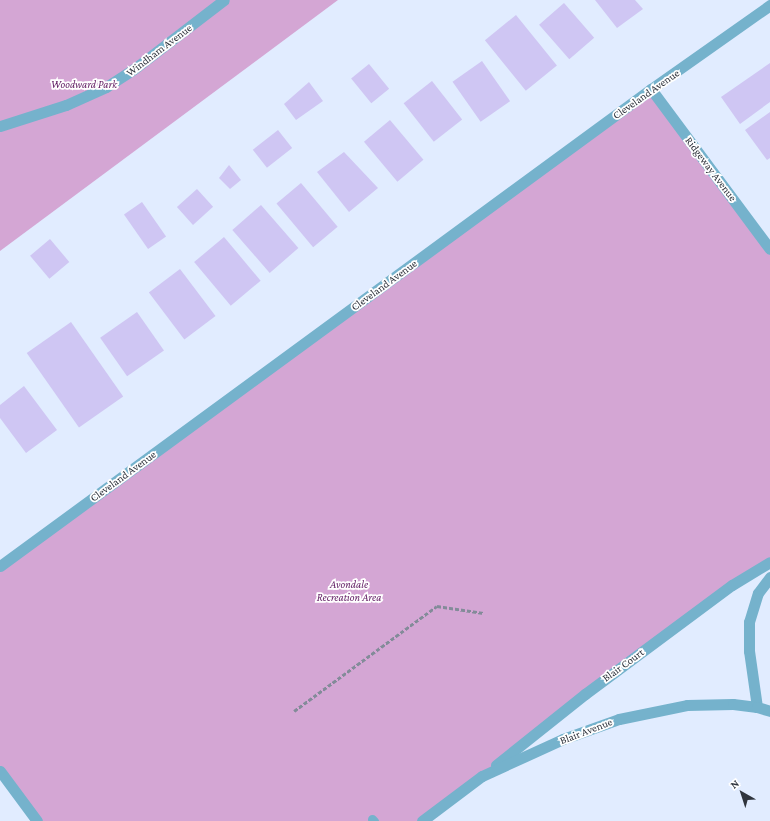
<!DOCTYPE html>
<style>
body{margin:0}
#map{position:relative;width:770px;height:821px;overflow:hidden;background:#e1ecff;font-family:"Crimson Pro",serif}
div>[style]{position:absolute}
.green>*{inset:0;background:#d4a6d4}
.building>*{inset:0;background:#cfc6f3;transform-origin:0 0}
.path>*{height:2.5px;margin-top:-1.25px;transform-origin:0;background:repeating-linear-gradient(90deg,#838b99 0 4px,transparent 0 6px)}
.service>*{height:9px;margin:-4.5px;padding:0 4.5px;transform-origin:4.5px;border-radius:4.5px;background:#75b2cc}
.minor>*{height:11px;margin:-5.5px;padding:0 5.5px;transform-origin:5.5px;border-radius:5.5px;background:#75b2cc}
span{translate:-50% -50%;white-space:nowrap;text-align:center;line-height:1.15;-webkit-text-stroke:3.5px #fff;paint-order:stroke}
.street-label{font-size:11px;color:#2f343d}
.park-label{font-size:11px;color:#601b62;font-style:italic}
.north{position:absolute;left:722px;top:773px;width:40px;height:40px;-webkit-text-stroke:3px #fff;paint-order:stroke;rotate:321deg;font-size:11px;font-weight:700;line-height:16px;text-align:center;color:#2f343d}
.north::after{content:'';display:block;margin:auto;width:14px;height:18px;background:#2f343d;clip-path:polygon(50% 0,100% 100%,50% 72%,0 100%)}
</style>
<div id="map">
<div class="green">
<div style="clip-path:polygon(0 0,338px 0,0 251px)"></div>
<div style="clip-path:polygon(651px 89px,770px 249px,770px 562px,422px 821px,37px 821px,0 771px,0 566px)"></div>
</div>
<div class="building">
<div style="clip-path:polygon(595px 0,635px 0,643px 9px,617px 28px)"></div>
<div style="left:564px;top:3px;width:46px;height:33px;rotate:49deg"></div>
<div style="left:516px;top:15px;width:65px;height:40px;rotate:51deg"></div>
<div style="left:482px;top:61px;width:49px;height:36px;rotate:55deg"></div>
<div style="clip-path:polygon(770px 63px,770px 102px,740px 124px,721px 97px)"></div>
<div style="left:369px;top:64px;width:32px;height:23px;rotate:51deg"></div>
<div style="left:432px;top:81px;width:49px;height:36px;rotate:52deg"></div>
<div style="clip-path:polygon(309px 82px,323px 101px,296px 120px,284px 104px)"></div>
<div style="clip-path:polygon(770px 112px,770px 158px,767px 160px,745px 130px)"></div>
<div style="left:390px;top:120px;width:52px;height:34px;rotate:50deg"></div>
<div style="left:278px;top:130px;width:23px;height:32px;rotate:52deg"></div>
<div style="clip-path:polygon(344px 152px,378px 188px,349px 212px,317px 172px)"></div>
<div style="clip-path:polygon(229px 165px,241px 180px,230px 189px,219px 178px)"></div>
<div style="left:301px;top:183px;width:57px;height:32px;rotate:50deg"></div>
<div style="left:197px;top:189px;width:24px;height:27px;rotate:48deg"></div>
<div style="left:142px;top:202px;width:42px;height:22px;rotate:55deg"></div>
<div style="left:261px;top:205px;width:57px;height:38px;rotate:49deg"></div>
<div style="left:224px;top:237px;width:57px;height:39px;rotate:50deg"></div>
<div style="left:50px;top:239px;width:30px;height:26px;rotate:50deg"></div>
<div style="left:180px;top:269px;width:59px;height:39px;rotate:53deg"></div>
<div style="left:137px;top:312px;width:47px;height:45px;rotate:55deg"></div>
<div style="left:71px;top:322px;width:91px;height:54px;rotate:55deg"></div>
<div style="clip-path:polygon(24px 386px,57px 430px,26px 453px,0 418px,0 405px)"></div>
</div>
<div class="path">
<div style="left:294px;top:711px;width:177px;rotate:-36.3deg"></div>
<div style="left:437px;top:606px;width:47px;rotate:8.7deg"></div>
</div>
<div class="service">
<div style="left:372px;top:819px;width:3px;rotate:45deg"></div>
</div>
<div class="minor">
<div style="left:651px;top:89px;width:199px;rotate:53.4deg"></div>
<div style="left:0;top:126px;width:69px;rotate:-17.7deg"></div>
<div style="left:66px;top:105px;width:44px;rotate:-24.2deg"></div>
<div style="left:106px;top:87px;width:33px;rotate:-33deg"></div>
<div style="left:134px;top:69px;width:113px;rotate:-37.5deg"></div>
<div style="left:0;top:566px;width:807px;rotate:-36.23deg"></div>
<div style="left:651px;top:89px;width:146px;rotate:-35.2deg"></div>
<div style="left:757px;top:707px;width:57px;rotate:-98.1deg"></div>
<div style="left:749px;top:651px;width:29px;rotate:-90deg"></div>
<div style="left:749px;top:622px;width:30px;rotate:-73deg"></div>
<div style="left:758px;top:593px;width:20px;rotate:-53deg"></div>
<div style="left:496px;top:765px;width:114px;rotate:-38.6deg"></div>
<div style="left:585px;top:694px;width:183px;rotate:-36.6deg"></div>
<div style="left:732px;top:585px;width:44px;rotate:-31.2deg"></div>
<div style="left:0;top:771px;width:62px;rotate:53.5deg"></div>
<div style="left:422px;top:821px;width:75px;rotate:-36.9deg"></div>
<div style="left:482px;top:776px;width:89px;rotate:-24.6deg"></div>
<div style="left:563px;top:739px;width:59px;rotate:-19.7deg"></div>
<div style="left:619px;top:719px;width:69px;rotate:-11.6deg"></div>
<div style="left:687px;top:705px;width:46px;rotate:-1.2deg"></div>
<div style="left:733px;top:704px;width:24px;rotate:7deg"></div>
<div style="left:757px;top:707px;width:14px;rotate:17deg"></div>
</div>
<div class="street-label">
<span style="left:159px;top:50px;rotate:-37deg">Windham Avenue</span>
<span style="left:646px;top:94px;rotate:-35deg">Cleveland Avenue</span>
<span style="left:711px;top:169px;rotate:53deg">Ridgeway Avenue</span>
<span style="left:384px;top:285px;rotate:-36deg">Cleveland Avenue</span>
<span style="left:123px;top:476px;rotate:-36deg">Cleveland Avenue</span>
<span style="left:623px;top:665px;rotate:-36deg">Blair Court</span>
<span style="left:586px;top:731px;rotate:-21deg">Blair Avenue</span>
</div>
<div class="park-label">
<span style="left:84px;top:84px">Woodward Park</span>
<span style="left:349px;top:591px">Avondale<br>Recreation Area</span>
</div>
<div class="north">N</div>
</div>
